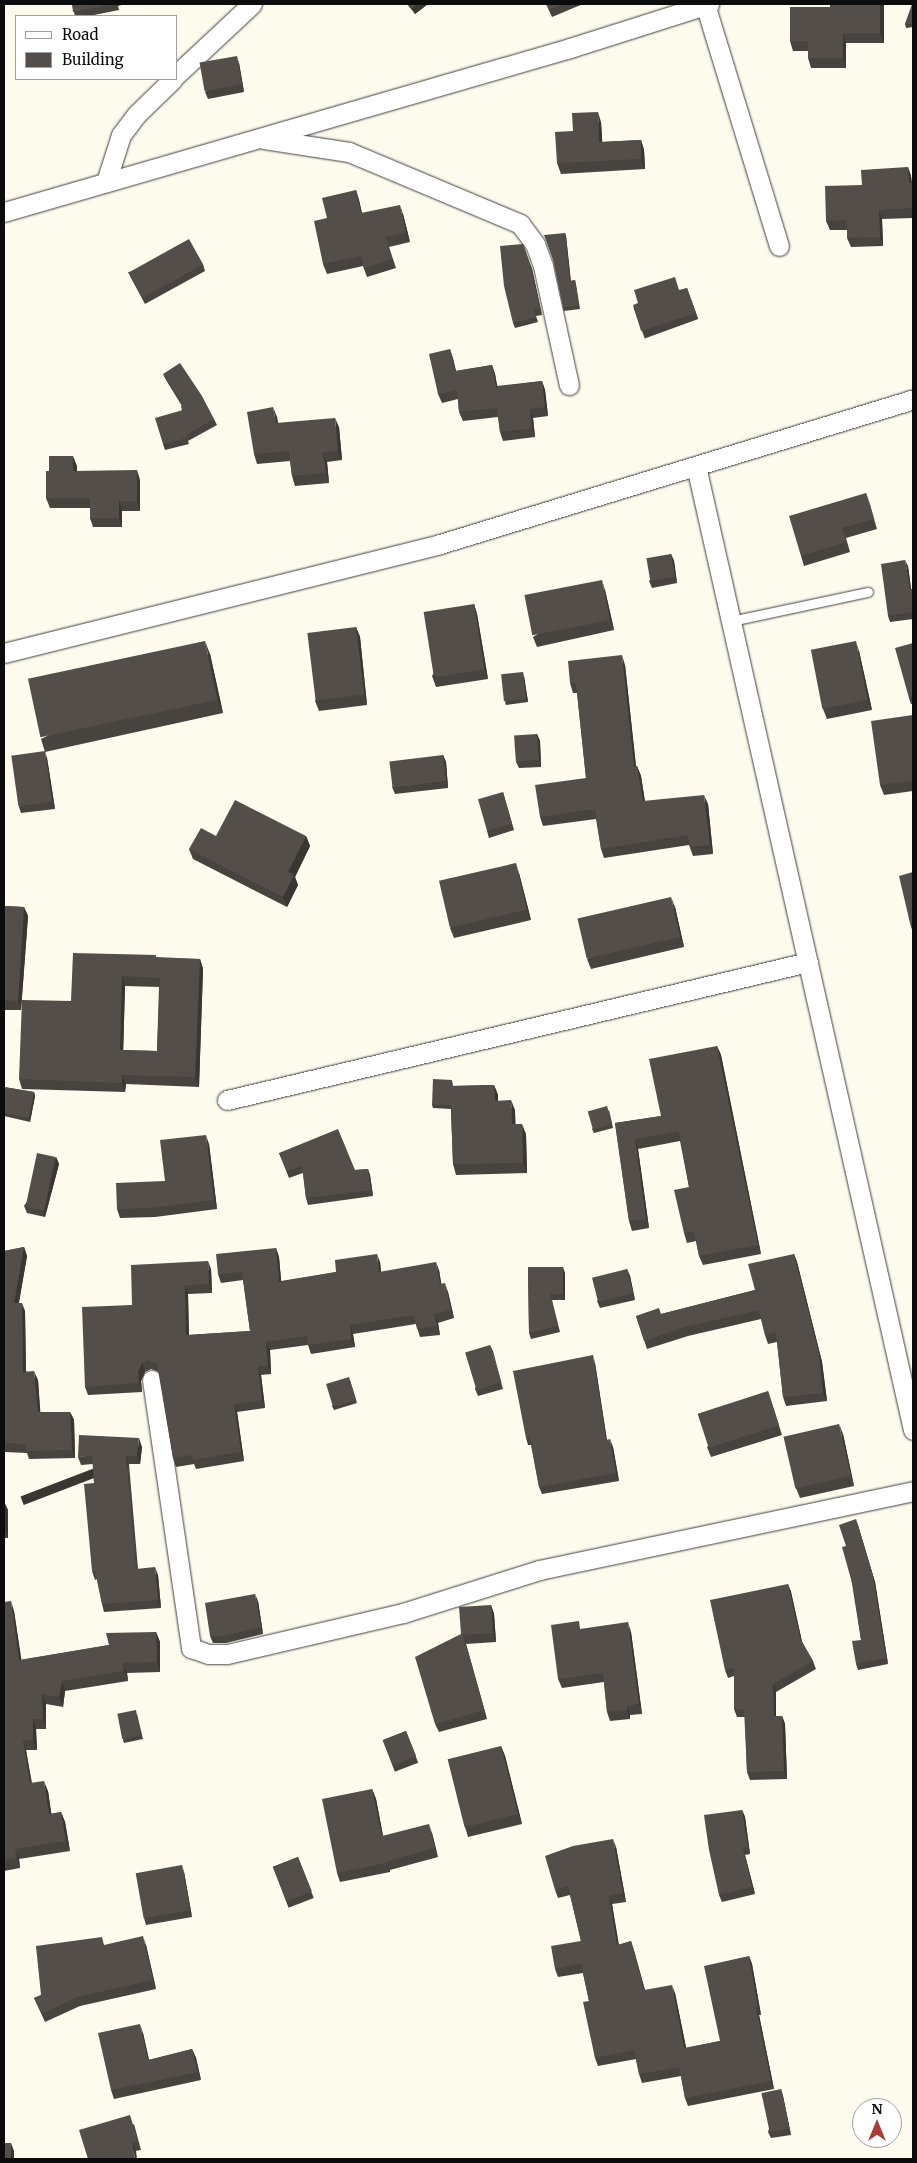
<!DOCTYPE html>
<style>
body{margin:0}
#map{position:relative;width:917px;height:2163px;overflow:hidden;background:#fcfbed;font-family:Merriweather,serif}
div>[style]{position:absolute}
.roads{filter:drop-shadow(0 0 1px #3f3f3f) drop-shadow(0 0 1px #3f3f3f)}
.lane>*{height:9px;margin:-4.5px;padding:0 4.5px;transform-origin:4.5px;border-radius:4.5px;background:#fff}
.street>*{height:19px;margin:-9.5px;padding:0 9.5px;transform-origin:9.5px;border-radius:9.5px;background:#fff}
.wall>*{inset:0;background:#47433f;transform-origin:0 0}
.shaded-wall>*{inset:0;background:#3a3733;transform-origin:0 0}
.building>*{inset:0;background:#534e49;transform-origin:0 0}
span{translate:-50% -50%;white-space:nowrap;text-align:center;line-height:1.15;-webkit-text-stroke:5px #fff;paint-order:stroke}
.frame{position:absolute;inset:0;border:5px solid #0c0c0c;pointer-events:none}
.legend{position:absolute;left:15px;top:15px;width:162px;height:65px;box-sizing:border-box;background:#fff;border:1px solid #9e9e9e;margin:0;padding:6px 9px;list-style:none;font-size:15px;color:#0c0c0c}
.legend li{display:flex;align-items:center;gap:10px;height:25px}
.legend b{width:25px;border:1px solid #9e9e9e}
.north{position:absolute;left:852px;top:2098px;width:50px;height:50px;box-sizing:border-box;background:#fff;border:1px solid #9e9e9e;border-radius:50%;rotate:0deg;font-size:14px;font-weight:700;line-height:20px;text-align:center;color:#0c0c0c}
.north::after{content:'';display:block;margin:auto;width:18px;height:22px;background:#a93e36;clip-path:polygon(50% 0,100% 100%,50% 72%,0 100%)}
</style>
<div id="map">
<div class="roads">
<div class="lane">
<div style="left:731px;top:621px;width:140px;rotate:-12deg"></div>
</div>
<div class="street">
<div style="left:705px;top:4px;width:253px;rotate:73deg"></div>
<div style="left:176px;top:75px;width:104px;rotate:-43.1deg"></div>
<div style="left:264px;top:139px;width:86px;rotate:8.7deg"></div>
<div style="left:349px;top:152px;width:186px;rotate:22.8deg"></div>
<div style="left:520px;top:224px;width:25px;rotate:53deg"></div>
<div style="left:535px;top:244px;width:23px;rotate:70deg"></div>
<div style="left:543px;top:266px;width:122px;rotate:77.7deg"></div>
<div style="left:106px;top:182px;width:49px;rotate:-72.3deg"></div>
<div style="left:121px;top:135px;width:26px;rotate:-53deg"></div>
<div style="left:137px;top:114px;width:50px;rotate:-44.2deg"></div>
<div style="left:4px;top:212px;width:589px;rotate:-16.16deg"></div>
<div style="left:570px;top:48px;width:146px;rotate:-17.6deg"></div>
<div style="left:696px;top:466px;width:988px;rotate:77.31deg"></div>
<div style="left:4px;top:653px;width:449px;rotate:-14deg"></div>
<div style="left:440px;top:544px;width:495px;rotate:-17deg"></div>
<div style="left:227px;top:1100px;width:597px;rotate:-13.36deg"></div>
<div style="left:152px;top:1380px;width:271px;rotate:81.7deg"></div>
<div style="left:191px;top:1648px;width:18px;rotate:19deg"></div>
<div style="left:208px;top:1654px;width:19px"></div>
<div style="left:227px;top:1654px;width:181px;rotate:-13.1deg"></div>
<div style="left:403px;top:1613px;width:143px;rotate:-17.5deg"></div>
<div style="left:539px;top:1570px;width:382px;rotate:-11.9deg"></div>
</div>
</div>
<div class="wall">
<div style="clip-path:polygon(72px 4px,125px 4px,118px 6px,119px 10px,89px 16px,75px 16px)"></div>
<div style="clip-path:polygon(407px 4px,428px 4px,415px 14px)"></div>
<div style="clip-path:polygon(546px 4px,583px 4px,552px 17px)"></div>
<div style="clip-path:polygon(884px 4px,884px 43px,846px 43px,846px 68px,811px 68px,808px 58px,808px 51px,793px 51px,790px 41px,830px 7px)"></div>
<div style="clip-path:polygon(913px 4px,913px 27px,906px 28px,905px 24px)"></div>
<div style="clip-path:polygon(239px 63px,244px 92px,208px 99px,205px 92px)"></div>
<div style="clip-path:polygon(601px 122px,602px 142px,641px 140px,644px 150px,645px 169px,561px 174px,557px 163px,573px 131px)"></div>
<div style="clip-path:polygon(908px 167px,911px 176px,912px 183px,913px 183px,913px 218px,882px 219px,883px 246px,851px 247px,847px 238px,847px 230px,830px 230px,826px 221px,862px 185px)"></div>
<div style="clip-path:polygon(356px 190px,359px 200px,362px 213px,403px 214px,410px 242px,389px 247px,396px 268px,367px 277px,363px 266px,327px 274px,323px 264px,327px 218px)"></div>
<div style="clip-path:polygon(565px 233px,566px 236px,571px 281px,575px 280px,576px 284px,580px 309px,564px 311px,563px 308px)"></div>
<div style="clip-path:polygon(523px 244px,532px 269px,542px 315px,536px 316px,538px 322px,515px 328px,513px 323px)"></div>
<div style="clip-path:polygon(203px 264px,205px 271px,145px 304px,131px 278px,128px 272px)"></div>
<div style="left:687px;top:288px;width:33px;height:57px;rotate:70deg"></div>
<div style="clip-path:polygon(450px 349px,456px 371px,492px 365px,495px 374px,497px 386px,542px 381px,545px 390px,548px 416px,533px 418px,535px 437px,503px 441px,500px 432px,498px 417px,463px 421px,459px 412px,458px 399px,442px 403px,438px 394px)"></div>
<div style="clip-path:polygon(163px 374px,214px 419px,217px 425px,188px 441px,189px 444px,165px 450px,163px 444px,182px 410px,181px 406px,182px 406px,166px 380px)"></div>
<div style="clip-path:polygon(277px 417px,278px 423px,339px 427px,342px 460px,327px 462px,329px 483px,295px 486px,292px 476px,290px 461px,257px 464px,254px 454px)"></div>
<div style="clip-path:polygon(77px 466px,77px 471px,140px 480px,140px 511px,122px 511px,122px 527px,93px 527px,90px 518px,90px 508px,50px 508px,46px 498px,49px 471px)"></div>
<div style="clip-path:polygon(866px 493px,877px 529px,846px 538px,850px 552px,804px 566px,801px 556px)"></div>
<div style="clip-path:polygon(671px 554px,674px 561px,677px 583px,652px 588px,649px 581px)"></div>
<div style="clip-path:polygon(908px 566px,911px 589px,913px 589px,913px 619px,890px 622px,888px 616px)"></div>
<div style="clip-path:polygon(605px 590px,614px 630px,537px 647px,533px 637px)"></div>
<div style="clip-path:polygon(474px 604px,477px 614px,488px 679px,436px 687px,432px 676px)"></div>
<div style="clip-path:polygon(356px 627px,360px 637px,367px 705px,319px 711px,315px 701px)"></div>
<div style="clip-path:polygon(913px 643px,913px 704px,911px 704px,909px 698px)"></div>
<div style="clip-path:polygon(859px 651px,872px 710px,827px 719px,823px 709px)"></div>
<div style="clip-path:polygon(210px 654px,223px 713px,45px 752px,41px 739px)"></div>
<div style="clip-path:polygon(625px 665px,636px 766px,637px 766px,641px 776px,645px 801px,708px 804px,713px 854px,693px 856px,689px 845px,604px 858px,601px 849px,596px 819px,543px 826px,540px 817px,586px 778px,577px 693px,573px 693px,570px 683px)"></div>
<div style="clip-path:polygon(524px 676px,528px 702px,506px 705px,505px 702px)"></div>
<div style="clip-path:polygon(913px 715px,913px 791px,884px 795px,880px 785px)"></div>
<div style="clip-path:polygon(537px 734px,540px 741px,541px 767px,519px 768px,516px 762px)"></div>
<div style="clip-path:polygon(443px 755px,446px 762px,448px 788px,395px 794px,392px 787px)"></div>
<div style="clip-path:polygon(47px 758px,55px 809px,21px 813px,19px 807px)"></div>
<div style="clip-path:polygon(503px 792px,514px 830px,489px 838px,487px 831px)"></div>
<div style="clip-path:polygon(216px 836px,306px 836px,310px 846px,295px 877px,298px 885px,287px 907px,193px 859px,189px 849px)"></div>
<div style="clip-path:polygon(913px 872px,913px 933px,910px 923px)"></div>
<div style="clip-path:polygon(519px 873px,531px 920px,454px 938px,450px 928px)"></div>
<div style="clip-path:polygon(4px 906px,24px 907px,28px 916px,21px 1010px,4px 1010px)"></div>
<div style="clip-path:polygon(675px 907px,684px 947px,591px 969px,587px 959px)"></div>
<div style="clip-path:polygon(evenodd,156px 955px,156px 958px,200px 959px,203px 969px,199px 1087px,126px 1084px,125px 1092px,22px 1089px,19px 1079px,71px 1001px,156px 955px,125px 986px,159px 987px,157px 1051px,123px 1050px,125px 986px)"></div>
<div style="clip-path:polygon(717px 1046px,721px 1055px,761px 1254px,703px 1265px,699px 1256px,696px 1241px,687px 1243px,684px 1233px,689px 1187px,680px 1141px,638px 1149px,649px 1228px,632px 1231px,629px 1221px,615px 1123px,661px 1116px)"></div>
<div style="clip-path:polygon(452px 1080px,453px 1086px,494px 1085px,498px 1095px,498px 1101px,515px 1110px,515px 1124px,526px 1134px,527px 1173px,456px 1175px,453px 1164px,451px 1109px,433px 1108px,432px 1105px)"></div>
<div style="clip-path:polygon(4px 1087px,34px 1092px,35px 1096px,30px 1122px,4px 1116px)"></div>
<div style="clip-path:polygon(609px 1110px,613px 1128px,594px 1133px,592px 1129px)"></div>
<div style="clip-path:polygon(209px 1144px,217px 1209px,155px 1217px,120px 1218px,117px 1209px,165px 1181px)"></div>
<div style="clip-path:polygon(279px 1153px,355px 1170px,368px 1169px,370px 1175px,373px 1196px,308px 1205px,306px 1198px,303px 1173px,289px 1178px)"></div>
<div style="clip-path:polygon(56px 1157px,59px 1164px,45px 1217px,27px 1213px,24px 1206px)"></div>
<div style="clip-path:polygon(24px 1247px,27px 1256px,19px 1303px,25px 1311px,26px 1371px,38px 1380px,40px 1412px,70px 1412px,74px 1420px,75px 1458px,29px 1459px,27px 1453px,4px 1452px,4px 1251px)"></div>
<div style="clip-path:polygon(276px 1248px,279px 1257px,281px 1281px,336px 1272px,380px 1262px,381px 1272px,439px 1270px,441px 1284px,448px 1292px,454px 1318px,438px 1323px,440px 1335px,420px 1337px,416px 1324px,353px 1334px,355px 1347px,311px 1354px,308px 1345px,270px 1350px,271px 1374px,261px 1375px,265px 1408px,237px 1412px,244px 1461px,196px 1469px,194px 1464px,176px 1467px,173px 1458px,159px 1372px,151px 1369px,145px 1372px,141px 1381px,142px 1392px,88px 1395px,85px 1387px,132px 1305px,211px 1269px,212px 1293px,188px 1294px,189px 1335px,250px 1331px,243px 1280px,221px 1283px,218px 1274px)"></div>
<div style="clip-path:polygon(794px 1254px,797px 1262px,822px 1362px,827px 1401px,786px 1406px,783px 1397px,777px 1342px,768px 1344px,765px 1335px,761px 1319px,688px 1336px,647px 1349px,636px 1316px,661px 1314px,755px 1290px)"></div>
<div style="clip-path:polygon(528px 1267px,565px 1273px,565px 1300px,552px 1300px,560px 1332px,531px 1339px,529px 1333px)"></div>
<div style="clip-path:polygon(627px 1269px,630px 1276px,635px 1300px,600px 1308px,597px 1301px)"></div>
<div style="clip-path:polygon(490px 1345px,503px 1389px,478px 1396px,475px 1389px)"></div>
<div style="clip-path:polygon(595px 1363px,607px 1440px,613px 1447px,619px 1481px,542px 1494px,539px 1487px,531px 1445px,528px 1445px,526px 1438px)"></div>
<div style="clip-path:polygon(350px 1380px,357px 1403px,334px 1410px,332px 1406px)"></div>
<div style="clip-path:polygon(768px 1391px,782px 1435px,711px 1457px,707px 1447px)"></div>
<div style="clip-path:polygon(843px 1434px,854px 1486px,800px 1498px,796px 1488px)"></div>
<div style="clip-path:polygon(142px 1447px,140px 1464px,129px 1464px,138px 1569px,158px 1575px,161px 1608px,104px 1612px,102px 1604px,97px 1579px,95px 1580px,92px 1571px,94px 1483px,93px 1464px,81px 1465px,78px 1457px)"></div>
<div style="clip-path:polygon(4px 1502px,8px 1510px,8px 1538px,4px 1538px)"></div>
<div style="clip-path:polygon(858px 1525px,875px 1582px,888px 1664px,858px 1670px,856px 1664px,861px 1640px,846px 1546px)"></div>
<div style="clip-path:polygon(788px 1584px,791px 1592px,802px 1642px,813px 1661px,816px 1669px,776px 1692px,776px 1716px,782px 1716px,785px 1724px,787px 1779px,750px 1780px,747px 1772px,745px 1717px,737px 1717px,734px 1709px,734px 1676px,728px 1678px,725px 1670px)"></div>
<div style="clip-path:polygon(258px 1601px,263px 1634px,226px 1643px,213px 1643px,210px 1636px)"></div>
<div style="clip-path:polygon(4px 1602px,14px 1611px,21px 1660px,109px 1645px,156px 1632px,160px 1642px,160px 1672px,127px 1673px,128px 1681px,65px 1691px,63px 1707px,46px 1704px,46px 1729px,36px 1729px,37px 1750px,26px 1750px,32px 1783px,48px 1791px,51px 1814px,61px 1812px,65px 1822px,70px 1851px,19px 1859px,20px 1868px,4px 1871px)"></div>
<div style="clip-path:polygon(491px 1605px,494px 1614px,496px 1642px,466px 1644px,487px 1719px,439px 1732px,435px 1724px,461px 1634px)"></div>
<div style="clip-path:polygon(582px 1629px,631px 1632px,642px 1714px,630px 1715px,630px 1719px,610px 1721px,607px 1712px,604px 1682px,562px 1688px,558px 1679px)"></div>
<div style="clip-path:polygon(137px 1714px,143px 1739px,124px 1743px,123px 1740px)"></div>
<div style="left:406px;top:1731px;width:34px;height:25px;rotate:69deg"></div>
<div style="clip-path:polygon(501px 1746px,505px 1756px,522px 1824px,468px 1837px,465px 1827px)"></div>
<div style="clip-path:polygon(372px 1789px,376px 1799px,383px 1836px,432px 1833px,438px 1857px,390px 1870px,390px 1872px,340px 1882px,337px 1873px)"></div>
<div style="clip-path:polygon(742px 1810px,745px 1817px,750px 1854px,745px 1855px,755px 1894px,722px 1902px,719px 1895px)"></div>
<div style="clip-path:polygon(616px 1847px,626px 1902px,612px 1904px,619px 1945px,631px 1941px,645px 1990px,675px 1993px,686px 2048px,720px 2041px,749px 1956px,752px 1964px,761px 2015px,759px 2015px,774px 2089px,688px 2106px,685px 2098px,681px 2076px,642px 2083px,639px 2074px,636px 2059px,598px 2066px,595px 2058px,589px 2001px,583px 1973px,558px 1977px,555px 1969px,581px 1941px,570px 1895px,558px 1898px,555px 1890px)"></div>
<div style="left:298px;top:1857px;width:44px;height:27px;rotate:69deg"></div>
<div style="clip-path:polygon(184px 1872px,192px 1917px,146px 1925px,144px 1918px)"></div>
<div style="clip-path:polygon(105px 1945px,146px 1945px,156px 1989px,80px 2006px,45px 2022px,34px 1998px,41px 1995px)"></div>
<div style="clip-path:polygon(143px 2033px,149px 2060px,192px 2049px,196px 2058px,201px 2080px,114px 2099px,111px 2090px)"></div>
<div style="clip-path:polygon(781px 2089px,783px 2096px,791px 2135px,771px 2138px,768px 2132px)"></div>
<div style="clip-path:polygon(134px 2124px,141px 2150px,88px 2159px)"></div>
</div>
<div class="shaded-wall">
<div style="clip-path:polygon(417px 4px,428px 4px,415px 14px,412px 8px)"></div>
<div style="clip-path:polygon(880px 4px,884px 4px,884px 43px,880px 33px)"></div>
<div style="clip-path:polygon(843px 33px,846px 43px,846px 68px,843px 58px)"></div>
<div style="clip-path:polygon(237px 56px,239px 63px,244px 92px,242px 85px)"></div>
<div style="clip-path:polygon(598px 112px,601px 122px,603px 152px,599px 142px)"></div>
<div style="clip-path:polygon(641px 140px,644px 150px,645px 169px,641px 159px)"></div>
<div style="clip-path:polygon(908px 167px,911px 176px,912px 192px,909px 183px)"></div>
<div style="clip-path:polygon(356px 190px,359px 200px,364px 223px,361px 213px)"></div>
<div style="clip-path:polygon(400px 205px,403px 214px,410px 242px,406px 233px)"></div>
<div style="clip-path:polygon(879px 210px,882px 219px,883px 246px,880px 237px)"></div>
<div style="clip-path:polygon(565px 233px,566px 236px,571px 285px,570px 281px)"></div>
<div style="clip-path:polygon(530px 264px,532px 269px,542px 315px,540px 309px)"></div>
<div style="clip-path:polygon(450px 349px,453px 358px,458px 380px,455px 371px)"></div>
<div style="clip-path:polygon(492px 365px,495px 374px,499px 395px,496px 387px)"></div>
<div style="clip-path:polygon(542px 381px,545px 390px,548px 416px,545px 407px)"></div>
<div style="clip-path:polygon(273px 407px,277px 417px,279px 433px,276px 423px)"></div>
<div style="clip-path:polygon(530px 409px,533px 418px,535px 437px,532px 428px)"></div>
<div style="clip-path:polygon(335px 418px,339px 427px,342px 460px,338px 451px)"></div>
<div style="clip-path:polygon(323px 452px,327px 462px,329px 483px,326px 473px)"></div>
<div style="clip-path:polygon(73px 456px,77px 466px,77px 481px,73px 471px)"></div>
<div style="clip-path:polygon(137px 470px,140px 480px,140px 511px,137px 501px)"></div>
<div style="clip-path:polygon(866px 493px,870px 504px,877px 529px,874px 519px)"></div>
<div style="clip-path:polygon(119px 501px,122px 511px,122px 527px,119px 518px)"></div>
<div style="clip-path:polygon(671px 554px,674px 561px,677px 583px,675px 577px)"></div>
<div style="clip-path:polygon(905px 560px,908px 566px,912px 596px,910px 589px)"></div>
<div style="clip-path:polygon(602px 580px,605px 590px,614px 630px,610px 620px)"></div>
<div style="clip-path:polygon(474px 604px,477px 614px,488px 679px,484px 669px)"></div>
<div style="clip-path:polygon(356px 627px,360px 637px,367px 705px,364px 695px)"></div>
<div style="clip-path:polygon(205px 641px,210px 654px,223px 713px,218px 700px)"></div>
<div style="clip-path:polygon(856px 641px,859px 651px,872px 710px,868px 700px)"></div>
<div style="clip-path:polygon(622px 655px,625px 665px,637px 776px,634px 767px)"></div>
<div style="clip-path:polygon(523px 672px,524px 676px,528px 702px,526px 699px)"></div>
<div style="clip-path:polygon(537px 734px,540px 741px,541px 767px,539px 760px)"></div>
<div style="clip-path:polygon(45px 751px,47px 758px,55px 809px,52px 802px)"></div>
<div style="clip-path:polygon(443px 755px,446px 762px,448px 788px,446px 781px)"></div>
<div style="clip-path:polygon(637px 766px,641px 776px,646px 810px,643px 801px)"></div>
<div style="clip-path:polygon(704px 795px,708px 804px,713px 854px,710px 845px)"></div>
<div style="clip-path:polygon(306px 836px,310px 846px,295px 877px,298px 885px,287px 907px,283px 897px,288px 872px)"></div>
<div style="clip-path:polygon(516px 863px,519px 873px,531px 920px,527px 910px)"></div>
<div style="clip-path:polygon(671px 897px,675px 907px,684px 947px,680px 937px)"></div>
<div style="clip-path:polygon(24px 907px,28px 916px,21px 1010px,18px 1001px)"></div>
<div style="clip-path:polygon(200px 959px,203px 969px,199px 1087px,195px 1077px)"></div>
<div style="clip-path:polygon(122px 976px,125px 986px,123px 1060px,120px 1050px)"></div>
<div style="clip-path:polygon(717px 1046px,721px 1055px,761px 1254px,758px 1245px)"></div>
<div style="clip-path:polygon(122px 1075px,126px 1084px,125px 1092px,122px 1083px)"></div>
<div style="clip-path:polygon(494px 1085px,498px 1095px,498px 1111px,495px 1101px)"></div>
<div style="clip-path:polygon(34px 1092px,35px 1096px,30px 1122px,29px 1118px)"></div>
<div style="clip-path:polygon(511px 1100px,515px 1110px,516px 1134px,512px 1124px)"></div>
<div style="clip-path:polygon(522px 1124px,526px 1134px,527px 1173px,523px 1163px)"></div>
<div style="clip-path:polygon(206px 1135px,209px 1144px,217px 1209px,214px 1200px)"></div>
<div style="clip-path:polygon(635px 1139px,638px 1149px,649px 1228px,646px 1219px)"></div>
<div style="clip-path:polygon(56px 1157px,59px 1164px,45px 1217px,43px 1210px)"></div>
<div style="clip-path:polygon(368px 1169px,370px 1175px,373px 1196px,371px 1190px)"></div>
<div style="clip-path:polygon(24px 1247px,27px 1256px,17px 1312px,14px 1303px)"></div>
<div style="clip-path:polygon(276px 1248px,279px 1257px,282px 1290px,279px 1282px)"></div>
<div style="clip-path:polygon(377px 1254px,380px 1262px,382px 1281px,379px 1272px)"></div>
<div style="clip-path:polygon(794px 1254px,797px 1262px,822px 1362px,827px 1401px,823px 1393px)"></div>
<div style="clip-path:polygon(208px 1261px,211px 1269px,212px 1293px,209px 1284px)"></div>
<div style="clip-path:polygon(436px 1262px,439px 1270px,443px 1293px,440px 1284px)"></div>
<div style="clip-path:polygon(563px 1267px,565px 1273px,565px 1300px,563px 1294px)"></div>
<div style="clip-path:polygon(627px 1269px,630px 1276px,635px 1300px,633px 1293px)"></div>
<div style="clip-path:polygon(445px 1283px,448px 1292px,454px 1318px,451px 1310px)"></div>
<div style="clip-path:polygon(185px 1285px,188px 1294px,189px 1344px,186px 1335px)"></div>
<div style="clip-path:polygon(22px 1303px,25px 1311px,26px 1380px,23px 1372px)"></div>
<div style="clip-path:polygon(434px 1314px,438px 1323px,440px 1335px,437px 1326px)"></div>
<div style="clip-path:polygon(350px 1325px,353px 1334px,355px 1347px,351px 1339px)"></div>
<div style="clip-path:polygon(266px 1342px,270px 1350px,271px 1374px,268px 1366px)"></div>
<div style="clip-path:polygon(490px 1345px,493px 1351px,503px 1389px,501px 1382px)"></div>
<div style="clip-path:polygon(593px 1355px,595px 1363px,608px 1448px,606px 1440px)"></div>
<div style="clip-path:polygon(142px 1363px,145px 1372px,141px 1381px,142px 1392px,139px 1383px,138px 1372px)"></div>
<div style="clip-path:polygon(258px 1366px,261px 1375px,265px 1408px,262px 1400px)"></div>
<div style="clip-path:polygon(34px 1371px,38px 1380px,41px 1421px,38px 1412px)"></div>
<div style="clip-path:polygon(234px 1404px,237px 1412px,244px 1461px,241px 1452px)"></div>
<div style="clip-path:polygon(70px 1412px,74px 1420px,75px 1458px,72px 1450px)"></div>
<div style="clip-path:polygon(839px 1424px,843px 1434px,854px 1486px,851px 1476px)"></div>
<div style="clip-path:polygon(139px 1438px,142px 1447px,140px 1464px,137px 1456px)"></div>
<div style="clip-path:polygon(610px 1439px,613px 1447px,619px 1481px,616px 1473px)"></div>
<div style="left:126px;top:1456px;width:9px;height:113px;rotate:69deg"></div>
<div style="clip-path:polygon(4px 1502px,8px 1510px,8px 1538px,5px 1530px)"></div>
<div style="clip-path:polygon(856px 1519px,875px 1582px,888px 1664px,886px 1658px)"></div>
<div style="clip-path:polygon(155px 1567px,158px 1575px,161px 1608px,158px 1600px)"></div>
<div style="clip-path:polygon(788px 1584px,791px 1592px,803px 1646px,800px 1638px)"></div>
<div style="clip-path:polygon(255px 1594px,258px 1601px,263px 1634px,261px 1627px)"></div>
<div style="clip-path:polygon(11px 1601px,14px 1611px,23px 1670px,19px 1660px)"></div>
<div style="clip-path:polygon(491px 1605px,494px 1614px,496px 1642px,493px 1633px)"></div>
<div style="clip-path:polygon(628px 1622px,631px 1632px,642px 1714px,639px 1704px)"></div>
<div style="clip-path:polygon(156px 1632px,160px 1642px,160px 1672px,157px 1662px)"></div>
<div style="clip-path:polygon(463px 1635px,466px 1644px,487px 1719px,484px 1710px)"></div>
<div style="clip-path:polygon(123px 1663px,127px 1673px,128px 1681px,124px 1671px)"></div>
<div style="clip-path:polygon(62px 1681px,65px 1691px,63px 1707px,59px 1697px)"></div>
<div style="clip-path:polygon(773px 1684px,776px 1692px,776px 1724px,774px 1716px)"></div>
<div style="clip-path:polygon(42px 1694px,46px 1704px,46px 1729px,43px 1719px)"></div>
<div style="clip-path:polygon(627px 1706px,630px 1715px,630px 1719px,627px 1710px)"></div>
<div style="clip-path:polygon(782px 1716px,785px 1724px,787px 1779px,784px 1771px)"></div>
<div style="clip-path:polygon(33px 1719px,36px 1729px,37px 1750px,33px 1740px)"></div>
<div style="clip-path:polygon(23px 1740px,26px 1750px,33px 1793px,30px 1783px)"></div>
<div style="clip-path:polygon(501px 1746px,505px 1756px,522px 1824px,518px 1814px)"></div>
<div style="clip-path:polygon(44px 1781px,48px 1791px,53px 1824px,49px 1814px)"></div>
<div style="clip-path:polygon(372px 1789px,376px 1799px,385px 1846px,382px 1836px)"></div>
<div style="clip-path:polygon(742px 1810px,745px 1817px,750px 1854px,748px 1847px)"></div>
<div style="clip-path:polygon(61px 1812px,65px 1822px,70px 1851px,66px 1841px)"></div>
<div style="clip-path:polygon(429px 1824px,432px 1833px,438px 1857px,435px 1848px)"></div>
<div style="clip-path:polygon(613px 1839px,616px 1847px,626px 1902px,623px 1893px)"></div>
<div style="clip-path:polygon(743px 1848px,745px 1855px,755px 1894px,752px 1887px)"></div>
<div style="clip-path:polygon(15px 1849px,19px 1859px,20px 1868px,17px 1858px)"></div>
<div style="clip-path:polygon(182px 1865px,184px 1872px,192px 1917px,190px 1910px)"></div>
<div style="clip-path:polygon(609px 1896px,612px 1904px,620px 1954px,617px 1945px)"></div>
<div style="clip-path:polygon(143px 1936px,146px 1945px,156px 1989px,153px 1980px)"></div>
<div style="clip-path:polygon(631px 1941px,634px 1950px,647px 1998px,644px 1990px)"></div>
<div style="clip-path:polygon(749px 1956px,752px 1964px,761px 2015px,758px 2007px)"></div>
<div style="clip-path:polygon(672px 1985px,675px 1993px,688px 2057px,684px 2048px)"></div>
<div style="clip-path:polygon(756px 2007px,759px 2015px,774px 2089px,771px 2081px)"></div>
<div style="clip-path:polygon(140px 2024px,143px 2033px,151px 2069px,148px 2060px)"></div>
<div style="clip-path:polygon(4px 2040px,4px 2041px,5px 2097px,4px 2093px)"></div>
<div style="clip-path:polygon(192px 2049px,196px 2058px,201px 2080px,198px 2072px)"></div>
<div style="clip-path:polygon(781px 2089px,783px 2096px,791px 2135px,789px 2128px)"></div>
<div style="clip-path:polygon(132px 2142px,136px 2151px,137px 2159px,135px 2159px)"></div>
<div style="clip-path:polygon(11px 2143px,14px 2151px,14px 2159px,11px 2159px)"></div>
</div>
<div class="building">
<div style="clip-path:polygon(72px 4px,114px 4px,73px 12px)"></div>
<div style="clip-path:polygon(409px 4px,417px 4px,412px 8px)"></div>
<div style="clip-path:polygon(547px 4px,564px 4px,549px 10px)"></div>
<div style="clip-path:polygon(830px 4px,880px 4px,880px 33px,843px 33px,843px 58px,808px 58px,808px 41px,790px 41px,790px 7px,830px 7px)"></div>
<div style="clip-path:polygon(912px 4px,913px 4px,913px 24px,905px 24px)"></div>
<div style="left:237px;top:56px;width:29px;height:38px;rotate:80deg"></div>
<div style="clip-path:polygon(598px 112px,599px 142px,641px 140px,641px 159px,557px 163px,555px 132px,573px 131px,572px 113px)"></div>
<div style="clip-path:polygon(908px 167px,909px 183px,913px 183px,913px 208px,879px 210px,880px 237px,847px 238px,847px 220px,826px 221px,825px 186px,862px 185px,861px 170px)"></div>
<div style="clip-path:polygon(356px 190px,361px 213px,400px 205px,406px 233px,386px 237px,392px 259px,364px 268px,361px 256px,323px 264px,314px 221px,327px 218px,322px 198px)"></div>
<div style="clip-path:polygon(565px 233px,570px 281px,575px 280px,579px 305px,563px 308px,553px 260px,544px 235px)"></div>
<div style="left:189px;top:239px;width:29px;height:69px;rotate:61deg"></div>
<div style="clip-path:polygon(523px 244px,530px 264px,540px 309px,534px 310px,536px 317px,513px 323px,504px 286px,500px 246px)"></div>
<div style="clip-path:polygon(675px 277px,679px 290px,687px 288px,696px 313px,641px 331px,633px 305px,638px 303px,634px 290px)"></div>
<div style="clip-path:polygon(450px 349px,455px 371px,492px 365px,496px 387px,542px 381px,545px 407px,530px 409px,532px 428px,500px 432px,497px 408px,459px 412px,457px 390px,438px 394px,429px 354px)"></div>
<div style="clip-path:polygon(180px 363px,202px 396px,214px 419px,186px 435px,187px 438px,163px 444px,155px 418px,183px 410px,181px 406px,183px 405px,163px 374px)"></div>
<div style="clip-path:polygon(273px 407px,276px 423px,335px 418px,338px 451px,323px 452px,326px 473px,292px 476px,289px 451px,254px 454px,247px 412px)"></div>
<div style="clip-path:polygon(49px 456px,73px 456px,73px 471px,137px 470px,137px 501px,119px 501px,119px 518px,90px 518px,90px 498px,46px 498px,46px 471px,49px 471px)"></div>
<div style="clip-path:polygon(866px 493px,874px 519px,842px 528px,846px 542px,801px 556px,789px 516px)"></div>
<div style="left:671px;top:554px;width:23px;height:25px;rotate:80deg"></div>
<div style="clip-path:polygon(905px 560px,910px 589px,913px 589px,913px 612px,888px 616px,881px 564px)"></div>
<div style="left:602px;top:580px;width:41px;height:79px;rotate:79deg"></div>
<div style="left:474px;top:604px;width:66px;height:51px;rotate:81deg"></div>
<div style="left:356px;top:627px;width:68px;height:49px;rotate:83deg"></div>
<div style="left:205px;top:641px;width:60px;height:181px;rotate:78deg"></div>
<div style="left:856px;top:641px;width:60px;height:46px;rotate:79deg"></div>
<div style="clip-path:polygon(913px 643px,913px 696px,909px 698px,895px 648px)"></div>
<div style="clip-path:polygon(622px 655px,634px 767px,637px 766px,643px 801px,704px 795px,710px 845px,690px 847px,688px 835px,601px 849px,595px 809px,540px 817px,535px 785px,586px 778px,576px 683px,570px 683px,568px 661px)"></div>
<div style="left:523px;top:672px;width:27px;height:22px;rotate:84deg"></div>
<div style="clip-path:polygon(913px 715px,913px 781px,880px 785px,871px 721px)"></div>
<div style="left:537px;top:734px;width:26px;height:23px;rotate:86deg"></div>
<div style="left:45px;top:751px;width:51px;height:34px;rotate:82deg"></div>
<div style="left:443px;top:755px;width:26px;height:54px;rotate:83deg"></div>
<div style="left:503px;top:792px;width:33px;height:26px;rotate:74deg"></div>
<div style="clip-path:polygon(235px 800px,306px 836px,288px 872px,294px 875px,283px 897px,189px 849px,201px 828px,216px 836px)"></div>
<div style="left:516px;top:863px;width:48px;height:79px;rotate:77deg"></div>
<div style="clip-path:polygon(913px 872px,913px 922px,910px 923px,899px 876px)"></div>
<div style="left:671px;top:897px;width:41px;height:96px;rotate:77deg"></div>
<div style="clip-path:polygon(4px 906px,24px 907px,18px 1001px,4px 1000px)"></div>
<div style="clip-path:polygon(evenodd,73px 953px,156px 955px,156px 957px,200px 959px,195px 1077px,122px 1075px,122px 1083px,19px 1079px,22px 1000px,71px 1001px,73px 953px,122px 976px,160px 978px,157px 1051px,120px 1050px,122px 976px)"></div>
<div style="clip-path:polygon(717px 1046px,758px 1245px,699px 1256px,694px 1231px,684px 1233px,674px 1190px,689px 1187px,679px 1131px,635px 1139px,646px 1219px,629px 1221px,615px 1123px,661px 1116px,649px 1059px)"></div>
<div style="clip-path:polygon(433px 1079px,452px 1080px,451px 1086px,450px 1086px,451px 1105px,432px 1105px)"></div>
<div style="clip-path:polygon(494px 1085px,495px 1101px,511px 1100px,512px 1124px,522px 1124px,523px 1163px,453px 1164px,450px 1086px)"></div>
<div style="clip-path:polygon(4px 1087px,34px 1092px,29px 1118px,4px 1113px)"></div>
<div style="left:607px;top:1106px;width:19px;height:20px;rotate:74deg"></div>
<div style="clip-path:polygon(338px 1129px,355px 1170px,368px 1169px,371px 1190px,306px 1198px,302px 1166px,287px 1171px,279px 1153px)"></div>
<div style="clip-path:polygon(206px 1135px,214px 1200px,152px 1208px,117px 1209px,116px 1183px,165px 1181px,160px 1140px)"></div>
<div style="left:37px;top:1153px;width:19px;height:55px;rotate:12deg"></div>
<div style="clip-path:polygon(24px 1247px,14px 1303px,22px 1303px,23px 1372px,34px 1371px,38px 1412px,70px 1412px,72px 1450px,26px 1451px,26px 1444px,4px 1443px,4px 1251px)"></div>
<div style="clip-path:polygon(276px 1248px,279px 1282px,336px 1272px,335px 1260px,377px 1254px,379px 1272px,436px 1262px,440px 1284px,445px 1283px,451px 1310px,434px 1314px,437px 1326px,417px 1329px,414px 1315px,350px 1325px,351px 1339px,308px 1345px,307px 1336px,266px 1342px,268px 1366px,258px 1366px,262px 1400px,234px 1404px,241px 1452px,193px 1460px,192px 1455px,173px 1458px,157px 1364px,148px 1360px,142px 1363px,138px 1372px,139px 1383px,85px 1387px,82px 1307px,132px 1305px,131px 1265px,208px 1261px,209px 1284px,185px 1285px,186px 1335px,250px 1331px,242px 1272px,218px 1274px,216px 1254px)"></div>
<div style="clip-path:polygon(794px 1254px,819px 1354px,823px 1393px,783px 1397px,776px 1333px,765px 1335px,759px 1310px,685px 1327px,644px 1341px,636px 1316px,659px 1308px,661px 1314px,755px 1290px,748px 1264px)"></div>
<div style="clip-path:polygon(528px 1267px,563px 1267px,563px 1294px,550px 1294px,558px 1326px,529px 1333px)"></div>
<div style="left:627px;top:1269px;width:25px;height:36px;rotate:76deg"></div>
<div style="left:490px;top:1345px;width:39px;height:26px;rotate:73deg"></div>
<div style="clip-path:polygon(593px 1355px,606px 1440px,610px 1439px,616px 1473px,539px 1487px,530px 1437px,526px 1438px,513px 1371px)"></div>
<div style="left:349px;top:1377px;width:24px;height:24px;rotate:73deg"></div>
<div style="left:768px;top:1391px;width:36px;height:74px;rotate:72deg"></div>
<div style="left:839px;top:1424px;width:53px;height:57px;rotate:77deg"></div>
<div style="clip-path:polygon(79px 1435px,139px 1438px,137px 1456px,126px 1456px,136px 1569px,155px 1567px,158px 1600px,102px 1604px,95px 1571px,92px 1571px,84px 1484px,94px 1483px,92px 1456px,78px 1457px)"></div>
<div style="clip-path:polygon(4px 1502px,5px 1530px,4px 1530px)"></div>
<div style="clip-path:polygon(856px 1519px,873px 1576px,886px 1658px,856px 1664px,852px 1641px,861px 1640px,854px 1590px,842px 1547px,846px 1546px,839px 1525px)"></div>
<div style="clip-path:polygon(788px 1584px,800px 1638px,813px 1661px,773px 1684px,774px 1716px,782px 1716px,784px 1771px,747px 1772px,744px 1709px,734px 1709px,734px 1668px,725px 1670px,710px 1600px)"></div>
<div style="clip-path:polygon(255px 1594px,261px 1627px,223px 1636px,210px 1636px,205px 1603px)"></div>
<div style="clip-path:polygon(11px 1601px,19px 1660px,109px 1645px,106px 1633px,156px 1632px,157px 1662px,123px 1663px,124px 1671px,62px 1681px,59px 1697px,42px 1694px,43px 1719px,33px 1719px,33px 1740px,23px 1740px,30px 1783px,44px 1781px,49px 1814px,61px 1812px,66px 1841px,15px 1849px,17px 1858px,4px 1860px,4px 1602px)"></div>
<div style="clip-path:polygon(491px 1605px,493px 1633px,463px 1635px,484px 1710px,435px 1724px,415px 1657px,461px 1634px,459px 1607px)"></div>
<div style="clip-path:polygon(579px 1621px,580px 1629px,628px 1622px,639px 1704px,627px 1706px,627px 1710px,607px 1712px,603px 1673px,558px 1679px,551px 1625px)"></div>
<div style="left:136px;top:1710px;width:26px;height:19px;rotate:79deg"></div>
<div style="left:406px;top:1731px;width:27px;height:25px;rotate:68deg"></div>
<div style="left:501px;top:1746px;width:70px;height:55px;rotate:76deg"></div>
<div style="clip-path:polygon(372px 1789px,382px 1836px,429px 1824px,435px 1848px,387px 1861px,387px 1863px,337px 1873px,322px 1799px)"></div>
<div style="clip-path:polygon(742px 1810px,748px 1847px,743px 1848px,752px 1887px,719px 1895px,709px 1850px,704px 1815px)"></div>
<div style="clip-path:polygon(613px 1839px,623px 1893px,609px 1896px,617px 1945px,631px 1941px,644px 1990px,672px 1985px,684px 2048px,720px 2041px,704px 1966px,749px 1956px,758px 2007px,756px 2007px,771px 2081px,685px 2098px,679px 2067px,639px 2074px,634px 2050px,595px 2058px,583px 2002px,589px 2001px,581px 1964px,555px 1969px,551px 1946px,581px 1941px,568px 1886px,555px 1890px,545px 1856px,573px 1846px)"></div>
<div style="left:298px;top:1857px;width:37px;height:27px;rotate:68deg"></div>
<div style="left:182px;top:1865px;width:46px;height:47px;rotate:80deg"></div>
<div style="clip-path:polygon(143px 1936px,153px 1980px,77px 1997px,42px 2014px,34px 1998px,41px 1995px,36px 1946px,102px 1937px,104px 1945px)"></div>
<div style="clip-path:polygon(140px 2024px,148px 2060px,192px 2049px,198px 2072px,111px 2090px,98px 2033px)"></div>
<div style="left:781px;top:2089px;width:40px;height:20px;rotate:78deg"></div>
<div style="clip-path:polygon(130px 2115px,138px 2141px,132px 2142px,135px 2159px,88px 2159px,79px 2130px)"></div>
<div style="left:4px;top:2143px;width:7px;height:16px"></div>
</div>
<div class="frame"></div>
<ul class="legend">
<li><b style="height:6px;background:#fff"></b>Road</li>
<li><b style="height:14px;background:#534e49"></b>Building</li>
</ul>
<div class="north">N</div>
</div>
